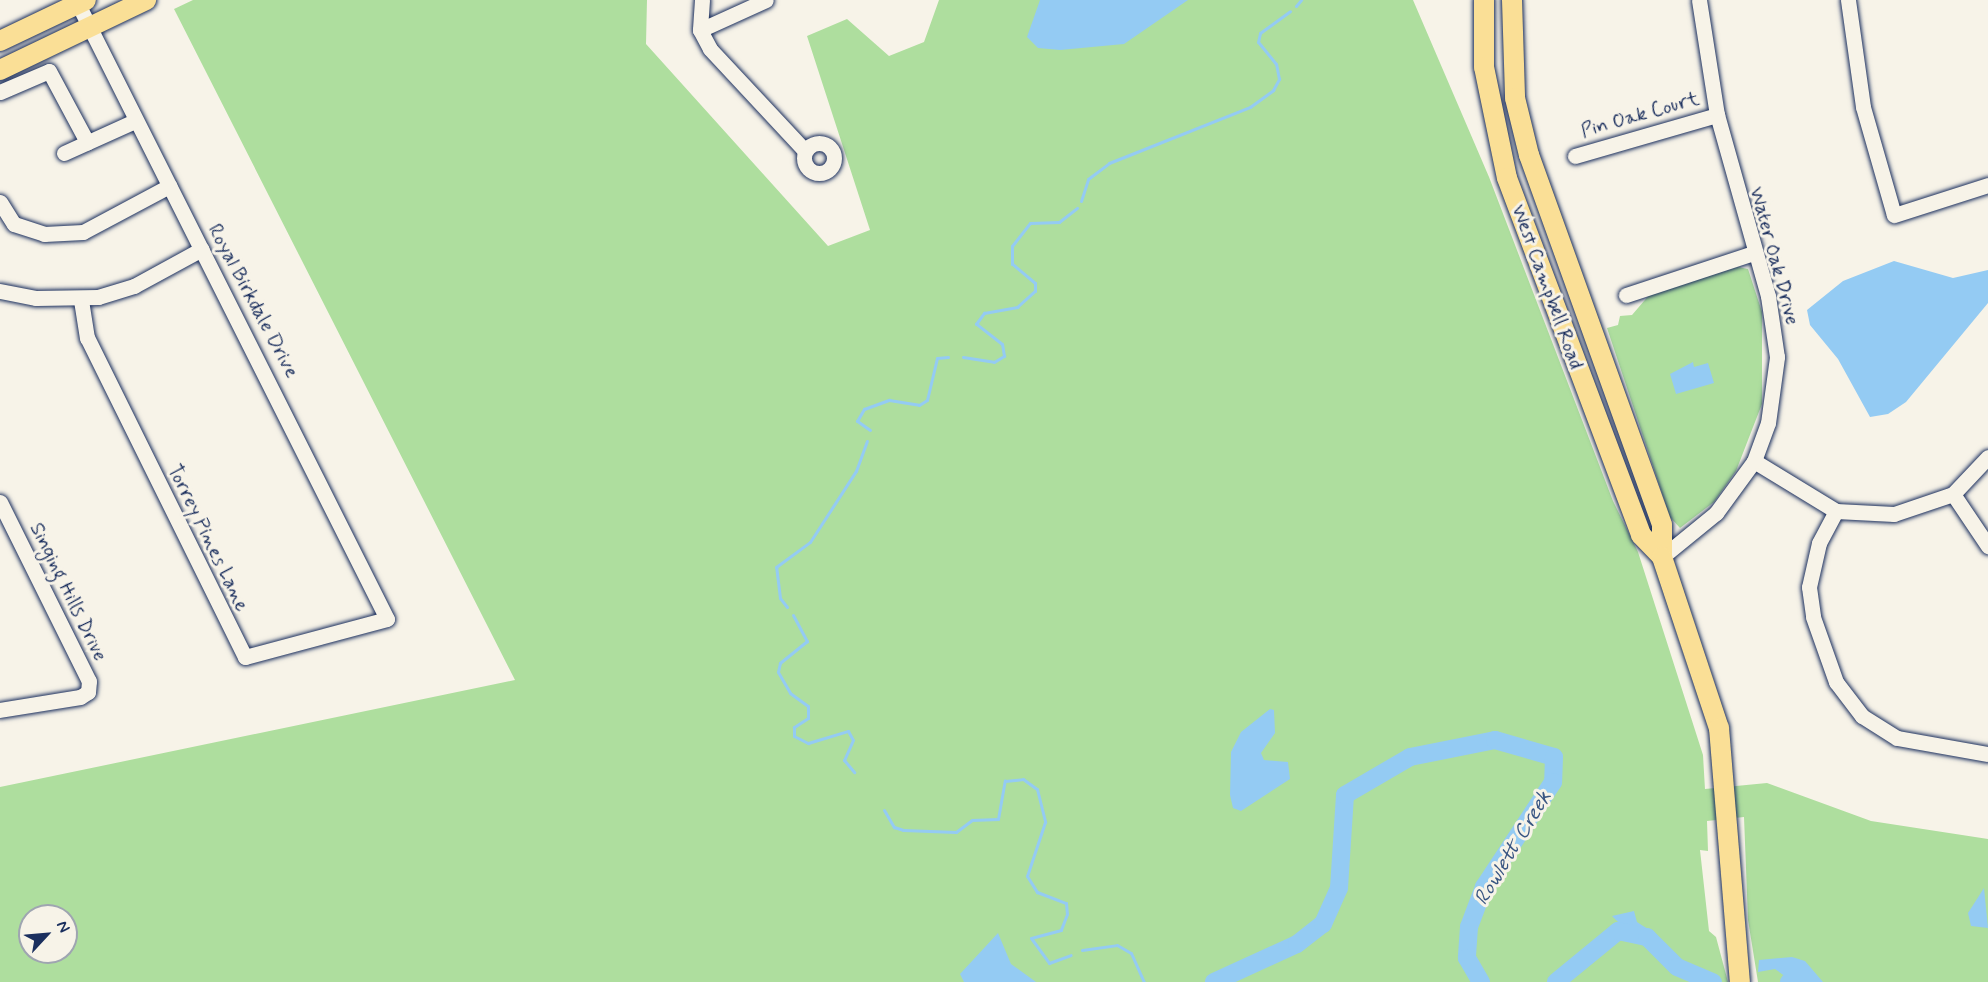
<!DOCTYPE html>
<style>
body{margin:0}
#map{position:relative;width:1988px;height:982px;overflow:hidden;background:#f7f3e8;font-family:Mynerve,sans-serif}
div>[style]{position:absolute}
.green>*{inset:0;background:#aede9e}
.water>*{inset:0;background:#94cbf3}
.stream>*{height:3px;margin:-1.5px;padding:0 1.5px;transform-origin:1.5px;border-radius:1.5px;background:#94cbf3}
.river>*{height:18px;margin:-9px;padding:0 9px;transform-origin:9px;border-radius:9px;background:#94cbf3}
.roads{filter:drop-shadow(0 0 2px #1b2f5e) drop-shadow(0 0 2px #1b2f5e)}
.minor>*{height:15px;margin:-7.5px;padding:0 7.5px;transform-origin:7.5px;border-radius:7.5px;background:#f7f3e8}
.minor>.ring{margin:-7.5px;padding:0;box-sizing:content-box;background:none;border:15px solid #f7f3e8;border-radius:50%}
.major>*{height:20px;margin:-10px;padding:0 10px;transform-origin:10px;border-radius:10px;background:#fadf96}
span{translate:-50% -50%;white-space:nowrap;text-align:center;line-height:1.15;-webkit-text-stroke:6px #f7f3e8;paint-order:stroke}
.street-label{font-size:20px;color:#1b2f5e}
.water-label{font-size:21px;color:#395683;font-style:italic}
.north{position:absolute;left:18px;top:904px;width:60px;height:60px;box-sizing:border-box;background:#f7f3e8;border:2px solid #9fa5b1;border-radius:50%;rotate:64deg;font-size:16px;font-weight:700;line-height:24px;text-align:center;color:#1b2f5e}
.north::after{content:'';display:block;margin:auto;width:21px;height:27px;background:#1b2f5e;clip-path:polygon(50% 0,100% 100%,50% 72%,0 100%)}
</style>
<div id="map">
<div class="green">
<div style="clip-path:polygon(evenodd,193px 0,647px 0,646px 44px,828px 246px,870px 230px,807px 36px,847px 19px,889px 56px,924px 42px,939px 0,1413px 0,1489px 177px,1613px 501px,1638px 552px,1703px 755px,1705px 789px,1767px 783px,1871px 821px,1988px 839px,1988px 982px,1758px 982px,1748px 920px,1744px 817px,1707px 821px,1708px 851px,1700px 850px,1709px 931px,1716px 937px,1728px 982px,0 982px,0 787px,515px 680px,174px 9px,193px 0,30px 916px,66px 916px,66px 952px,30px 952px,30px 916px)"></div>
<div style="clip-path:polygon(1738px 267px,1748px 269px,1762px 312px,1762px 404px,1736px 471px,1714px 502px,1680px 528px,1670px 517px,1607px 328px,1618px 325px,1620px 316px,1632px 315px,1650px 294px)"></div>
</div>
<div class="water">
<div style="clip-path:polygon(1040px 0,1188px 0,1124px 44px,1060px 50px,1038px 48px,1027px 37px)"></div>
<div style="clip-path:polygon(1894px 261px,1953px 278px,1988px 270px,1988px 303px,1906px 402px,1888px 414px,1870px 417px,1838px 359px,1810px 325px,1807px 310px,1843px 281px)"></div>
<div style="clip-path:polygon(1693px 362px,1694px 367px,1708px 363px,1714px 383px,1676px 394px,1670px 374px)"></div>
<div style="clip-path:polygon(1270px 709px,1274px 710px,1275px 733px,1261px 753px,1264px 760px,1288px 762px,1290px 779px,1241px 811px,1233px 808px,1230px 795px,1231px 752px,1241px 732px)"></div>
<div style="clip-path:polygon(1984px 888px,1988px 928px,1971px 926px,1968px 913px)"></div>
<div style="clip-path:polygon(1634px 911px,1637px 922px,1657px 935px,1652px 944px,1632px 936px,1612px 916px)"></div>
<div style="clip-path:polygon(998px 933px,1011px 964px,1036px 982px,964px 982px,960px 974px)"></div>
<div style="clip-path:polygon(1792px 957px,1805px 961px,1823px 982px,1793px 982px,1775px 969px,1758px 972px,1759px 960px)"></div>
</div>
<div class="stream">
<div style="left:1296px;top:6px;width:8px;rotate:-50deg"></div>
<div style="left:1081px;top:201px;width:23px;rotate:-72deg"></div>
<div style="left:1088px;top:179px;width:26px;rotate:-37deg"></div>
<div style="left:1109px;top:163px;width:152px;rotate:-21.7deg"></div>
<div style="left:1250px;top:107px;width:29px;rotate:-36deg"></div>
<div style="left:1273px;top:90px;width:13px;rotate:-61deg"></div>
<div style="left:1279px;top:79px;width:15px;rotate:-101deg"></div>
<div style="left:1276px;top:64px;width:28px;rotate:-129deg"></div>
<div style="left:1258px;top:42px;width:9px;rotate:-77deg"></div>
<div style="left:1260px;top:33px;width:37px;rotate:-36deg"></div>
<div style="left:963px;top:357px;width:31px;rotate:9deg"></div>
<div style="left:994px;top:362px;width:12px;rotate:-31deg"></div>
<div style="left:1004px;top:356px;width:12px;rotate:-99deg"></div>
<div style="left:1002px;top:344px;width:33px;rotate:-142deg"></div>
<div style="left:976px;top:324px;width:14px;rotate:-54deg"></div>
<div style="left:984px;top:313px;width:34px;rotate:-10deg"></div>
<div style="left:1017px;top:307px;width:24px;rotate:-42deg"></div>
<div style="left:1035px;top:291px;width:8px;rotate:-90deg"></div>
<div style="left:1035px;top:283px;width:30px;rotate:-140deg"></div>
<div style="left:1012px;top:264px;width:18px;rotate:-90deg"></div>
<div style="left:1012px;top:246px;width:29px;rotate:-52deg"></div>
<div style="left:1030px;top:223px;width:29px;rotate:-2deg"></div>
<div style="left:1059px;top:222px;width:23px;rotate:-38deg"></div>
<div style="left:870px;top:430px;width:16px;rotate:-145deg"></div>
<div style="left:857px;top:421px;width:14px;rotate:-60deg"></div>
<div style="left:864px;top:409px;width:27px;rotate:-20deg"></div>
<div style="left:889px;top:400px;width:30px;rotate:9deg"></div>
<div style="left:919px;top:405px;width:9px;rotate:-32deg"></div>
<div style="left:927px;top:400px;width:43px;rotate:-76.6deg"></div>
<div style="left:937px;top:358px;width:11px;rotate:-5deg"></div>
<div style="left:787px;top:607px;width:11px;rotate:-128deg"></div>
<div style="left:780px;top:598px;width:31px;rotate:-97deg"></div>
<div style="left:776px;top:567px;width:42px;rotate:-36.3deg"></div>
<div style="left:810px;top:542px;width:85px;rotate:-57.1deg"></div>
<div style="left:856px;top:471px;width:32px;rotate:-70deg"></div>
<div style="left:793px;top:615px;width:30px;rotate:62deg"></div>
<div style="left:807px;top:641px;width:35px;rotate:141deg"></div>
<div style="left:780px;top:663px;width:9px;rotate:103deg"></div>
<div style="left:778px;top:672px;width:24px;rotate:60deg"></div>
<div style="left:790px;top:693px;width:22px;rotate:36deg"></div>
<div style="left:808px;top:706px;width:12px;rotate:90deg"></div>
<div style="left:808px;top:718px;width:17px;rotate:147deg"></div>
<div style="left:794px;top:727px;width:9px;rotate:90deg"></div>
<div style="left:794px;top:736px;width:16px;rotate:27deg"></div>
<div style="left:808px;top:743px;width:42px;rotate:-16.7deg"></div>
<div style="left:848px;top:731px;width:10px;rotate:61deg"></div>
<div style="left:853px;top:740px;width:22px;rotate:114deg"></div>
<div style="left:844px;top:760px;width:16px;rotate:50deg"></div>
<div style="left:884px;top:810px;width:20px;rotate:60deg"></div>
<div style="left:894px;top:827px;width:9px;rotate:18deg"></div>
<div style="left:903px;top:830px;width:53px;rotate:2.2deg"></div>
<div style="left:956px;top:832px;width:20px;rotate:-37deg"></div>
<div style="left:972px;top:820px;width:26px;rotate:-2deg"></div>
<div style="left:998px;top:819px;width:39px;rotate:-80deg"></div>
<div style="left:1005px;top:781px;width:18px;rotate:-6deg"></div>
<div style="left:1023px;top:779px;width:17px;rotate:36deg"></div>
<div style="left:1037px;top:789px;width:34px;rotate:76deg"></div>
<div style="left:1045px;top:822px;width:57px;rotate:108.4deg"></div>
<div style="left:1027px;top:876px;width:19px;rotate:58deg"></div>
<div style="left:1037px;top:892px;width:31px;rotate:21deg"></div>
<div style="left:1066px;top:903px;width:11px;rotate:85deg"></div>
<div style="left:1067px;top:914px;width:17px;rotate:111deg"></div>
<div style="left:1061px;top:930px;width:31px;rotate:165deg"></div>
<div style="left:1031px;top:938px;width:31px;rotate:54deg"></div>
<div style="left:1049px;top:963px;width:23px;rotate:-20deg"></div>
<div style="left:1082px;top:950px;width:35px;rotate:-8deg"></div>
<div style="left:1117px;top:945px;width:16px;rotate:30deg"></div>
<div style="left:1131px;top:953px;width:32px;rotate:66deg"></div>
</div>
<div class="river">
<div style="left:1214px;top:982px;width:91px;rotate:-24.6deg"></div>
<div style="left:1297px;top:944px;width:33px;rotate:-38deg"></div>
<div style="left:1323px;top:924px;width:39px;rotate:-66deg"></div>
<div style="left:1339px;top:888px;width:93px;rotate:-86.3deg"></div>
<div style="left:1345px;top:795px;width:75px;rotate:-30.3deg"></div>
<div style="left:1410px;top:757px;width:87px;rotate:-11.3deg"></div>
<div style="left:1495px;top:740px;width:61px;rotate:16.1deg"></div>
<div style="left:1554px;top:757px;width:25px;rotate:92deg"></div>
<div style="left:1553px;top:782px;width:126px;rotate:123.3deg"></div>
<div style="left:1484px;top:887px;width:43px;rotate:110.6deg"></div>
<div style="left:1469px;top:927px;width:31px;rotate:94deg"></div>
<div style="left:1467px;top:958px;width:28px;rotate:60deg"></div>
<div style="left:1556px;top:982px;width:80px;rotate:-39.4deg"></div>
<div style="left:1618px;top:931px;width:30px;rotate:12deg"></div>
<div style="left:1647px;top:937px;width:42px;rotate:45deg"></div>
<div style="left:1677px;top:967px;width:39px;rotate:23deg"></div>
<div style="left:1789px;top:982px;width:17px"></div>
</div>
<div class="roads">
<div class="minor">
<div style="left:702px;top:0;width:30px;rotate:94deg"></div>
<div style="left:700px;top:30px;width:21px;rotate:62deg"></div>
<div style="left:710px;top:49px;width:139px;rotate:47deg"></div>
<div style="left:1848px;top:0;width:108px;rotate:82deg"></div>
<div style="left:1863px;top:107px;width:112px;rotate:74deg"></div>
<div style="left:1894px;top:215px;width:99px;rotate:-17.7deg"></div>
<div style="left:78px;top:4px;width:688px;rotate:63.32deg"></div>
<div style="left:387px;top:619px;width:147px;rotate:165deg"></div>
<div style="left:245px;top:657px;width:356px;rotate:-116.3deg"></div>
<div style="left:87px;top:338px;width:37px;rotate:-99deg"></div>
<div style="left:700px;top:30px;width:72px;rotate:-24.4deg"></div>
<div style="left:0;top:92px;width:53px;rotate:-23.2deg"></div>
<div style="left:49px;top:71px;width:81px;rotate:61.8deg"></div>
<div class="ring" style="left:804px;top:143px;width:15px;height:15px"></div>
<div style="left:64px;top:153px;width:78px;rotate:-24.3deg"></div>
<div style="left:1575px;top:156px;width:148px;rotate:-16.1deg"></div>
<div style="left:0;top:202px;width:26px;rotate:58deg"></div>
<div style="left:14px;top:224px;width:32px;rotate:18deg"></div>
<div style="left:44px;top:234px;width:39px;rotate:-3deg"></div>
<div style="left:83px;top:232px;width:98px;rotate:-28.1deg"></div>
<div style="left:0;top:291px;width:37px;rotate:11deg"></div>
<div style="left:36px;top:298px;width:62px;rotate:-0.9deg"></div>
<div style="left:98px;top:297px;width:38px;rotate:-17deg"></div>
<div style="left:134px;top:286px;width:77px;rotate:-28.6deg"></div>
<div style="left:1626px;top:295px;width:135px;rotate:-18.2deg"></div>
<div style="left:1754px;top:461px;width:96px;rotate:31.4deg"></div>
<div style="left:1836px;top:511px;width:58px;rotate:3deg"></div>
<div style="left:1894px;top:514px;width:62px;rotate:-18.7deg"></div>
<div style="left:1953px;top:494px;width:51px;rotate:-46.6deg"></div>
<div style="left:1953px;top:494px;width:63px;rotate:56.1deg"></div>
<div style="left:0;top:502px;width:200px;rotate:63.6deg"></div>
<div style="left:89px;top:681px;width:11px;rotate:95deg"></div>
<div style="left:88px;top:692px;width:9px;rotate:148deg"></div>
<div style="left:80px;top:697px;width:81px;rotate:170.8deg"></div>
<div style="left:1836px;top:511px;width:36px;rotate:118deg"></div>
<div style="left:1819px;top:543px;width:45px;rotate:102.8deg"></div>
<div style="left:1809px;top:587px;width:30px;rotate:82deg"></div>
<div style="left:1813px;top:617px;width:69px;rotate:70.5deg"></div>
<div style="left:1836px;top:682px;width:43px;rotate:52.6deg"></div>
<div style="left:1862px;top:716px;width:41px;rotate:32.2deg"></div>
<div style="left:1897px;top:738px;width:92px;rotate:10deg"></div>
<div style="left:1662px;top:557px;width:70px;rotate:-39.2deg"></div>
<div style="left:1716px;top:513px;width:64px;rotate:-53.8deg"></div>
<div style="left:1754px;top:461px;width:40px;rotate:-69.8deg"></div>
<div style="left:1768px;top:423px;width:67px;rotate:-82.2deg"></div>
<div style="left:1777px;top:357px;width:62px;rotate:-98.4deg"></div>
<div style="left:1768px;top:296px;width:188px;rotate:-105.7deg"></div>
<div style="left:1717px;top:115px;width:116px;rotate:-98.9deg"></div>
</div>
<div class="major">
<div style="left:1484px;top:0;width:67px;rotate:90deg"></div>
<div style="left:1484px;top:67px;width:113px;rotate:78.3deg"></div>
<div style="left:1507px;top:178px;width:381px;rotate:69.4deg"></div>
<div style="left:1641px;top:535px;width:30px;rotate:46deg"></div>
<div style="left:1512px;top:0;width:98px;rotate:88.2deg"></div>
<div style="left:1515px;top:98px;width:59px;rotate:76.2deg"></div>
<div style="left:1529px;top:155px;width:393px;rotate:70.2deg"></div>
<div style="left:1662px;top:525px;width:32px;rotate:90deg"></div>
<div style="left:1662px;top:557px;width:180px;rotate:71.6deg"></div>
<div style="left:1719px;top:728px;width:255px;rotate:85.3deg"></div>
<div style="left:0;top:41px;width:95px;rotate:-25.5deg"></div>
<div style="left:0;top:70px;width:162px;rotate:-25.6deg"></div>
</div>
</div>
<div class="street-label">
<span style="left:1640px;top:115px;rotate:-16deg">Pin Oak Court</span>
<span style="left:1774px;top:256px;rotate:75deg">Water Oak Drive</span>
<span style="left:1547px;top:287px;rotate:70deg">West Campbell Road</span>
<span style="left:253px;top:301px;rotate:62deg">Royal Birkdale Drive</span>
<span style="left:208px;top:538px;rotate:64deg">Torrey Pines Lane</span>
<span style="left:68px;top:592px;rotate:64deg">Singing Hills Drive</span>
</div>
<div class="water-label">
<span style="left:1513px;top:848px;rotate:-59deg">Rowlett Creek</span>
</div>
<div class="north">N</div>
</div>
